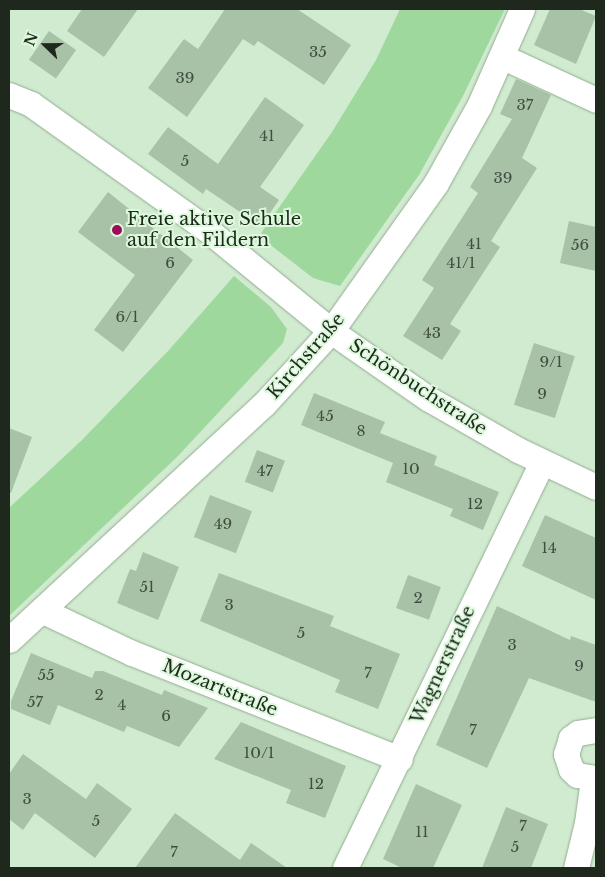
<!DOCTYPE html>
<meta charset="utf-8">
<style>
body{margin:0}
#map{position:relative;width:605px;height:877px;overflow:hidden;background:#d0ebcf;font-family:"Libre Baskerville",serif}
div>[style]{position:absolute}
.green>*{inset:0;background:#9fd89d}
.building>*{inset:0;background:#a8c2a7;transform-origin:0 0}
.roads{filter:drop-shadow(0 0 1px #92ab90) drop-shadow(0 0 1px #92ab90)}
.street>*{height:25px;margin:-12.5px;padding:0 12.5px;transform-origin:12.5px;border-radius:12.5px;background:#fff}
.dots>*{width:14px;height:14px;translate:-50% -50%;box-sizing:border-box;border:2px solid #ddf9dc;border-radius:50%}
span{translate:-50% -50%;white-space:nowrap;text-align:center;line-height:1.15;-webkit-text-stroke:4px #ddf9dc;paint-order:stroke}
.number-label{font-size:15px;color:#404e40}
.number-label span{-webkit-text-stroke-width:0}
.poi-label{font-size:18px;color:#1e281d}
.left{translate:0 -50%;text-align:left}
.street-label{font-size:18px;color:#1e281d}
.frame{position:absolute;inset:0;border:10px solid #1e281d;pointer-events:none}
.north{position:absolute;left:20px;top:20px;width:50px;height:50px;-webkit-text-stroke:4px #ddf9dc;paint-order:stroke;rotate:292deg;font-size:14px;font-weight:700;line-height:20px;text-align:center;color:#1e281d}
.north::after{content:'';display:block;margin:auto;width:18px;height:22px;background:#1e281d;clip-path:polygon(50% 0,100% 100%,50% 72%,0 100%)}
</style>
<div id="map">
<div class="green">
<div style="clip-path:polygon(400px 9px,505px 9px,464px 94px,419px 175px,340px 286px,313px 278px,259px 236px,332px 132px,376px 60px)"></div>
<div style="clip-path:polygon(234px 276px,271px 307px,287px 329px,283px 343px,178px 456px,9px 616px,9px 508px,82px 440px,169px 350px)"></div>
</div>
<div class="building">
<div style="clip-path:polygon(82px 9px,138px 9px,104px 57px,67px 31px)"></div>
<div style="clip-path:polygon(225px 9px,297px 9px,351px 45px,324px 85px,258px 41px,254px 46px,243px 39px,187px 117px,148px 88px,184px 39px,198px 49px)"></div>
<div style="clip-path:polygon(550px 9px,579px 9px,596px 16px,576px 64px,534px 45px)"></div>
<div style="left:49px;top:31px;width:33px;height:35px;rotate:35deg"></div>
<div style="clip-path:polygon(516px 79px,551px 95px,522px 158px,537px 168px,491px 241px,500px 247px,450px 324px,461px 331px,442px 360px,403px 336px,434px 288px,422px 280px,478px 193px,470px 187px,512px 119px,500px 114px)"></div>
<div style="clip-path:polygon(265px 97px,304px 125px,260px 187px,279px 200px,261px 226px,206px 189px,203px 194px,148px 154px,168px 127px,218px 164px)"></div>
<div style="clip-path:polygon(108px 192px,193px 260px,123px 352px,94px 330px,135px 275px,78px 232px)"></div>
<div style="clip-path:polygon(569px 221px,596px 227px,596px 271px,560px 263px)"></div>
<div style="left:534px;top:343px;width:43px;height:65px;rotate:18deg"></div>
<div style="clip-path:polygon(314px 393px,385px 422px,380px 433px,437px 456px,434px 465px,499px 492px,483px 530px,450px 516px,453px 509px,386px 482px,393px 463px,301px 425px)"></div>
<div style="clip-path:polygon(9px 428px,32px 437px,11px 493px,9px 492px)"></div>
<div style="left:257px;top:450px;width:30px;height:34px;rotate:21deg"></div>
<div style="left:210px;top:495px;width:45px;height:45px;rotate:21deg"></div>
<div style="clip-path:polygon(545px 515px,596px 538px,596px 600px,522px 566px)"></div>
<div style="clip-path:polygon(143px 552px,179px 567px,158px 620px,117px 603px,130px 569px,136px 571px)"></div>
<div style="clip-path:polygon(219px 573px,334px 616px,330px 626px,400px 654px,378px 709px,335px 692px,340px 680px,200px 621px)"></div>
<div style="left:408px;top:575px;width:35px;height:35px;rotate:20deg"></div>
<div style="clip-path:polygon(497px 606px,570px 640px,571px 636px,596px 645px,596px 702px,529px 678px,487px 768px,436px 745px)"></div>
<div style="clip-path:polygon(31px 653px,92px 678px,95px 671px,103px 671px,162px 695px,164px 690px,208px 708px,179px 747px,127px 726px,124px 732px,58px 705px,50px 725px,11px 709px,11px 701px)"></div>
<div style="clip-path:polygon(241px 722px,346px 766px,325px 818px,286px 803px,291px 790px,214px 759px)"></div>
<div style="clip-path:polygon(23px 754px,86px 799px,97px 783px,132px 809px,95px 858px,35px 813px,23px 830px,9px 819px,9px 774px)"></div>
<div style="clip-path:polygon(416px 784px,462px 805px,433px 868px,402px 868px,383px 859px)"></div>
<div style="clip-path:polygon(506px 807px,548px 824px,531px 868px,482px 868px)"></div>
<div style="clip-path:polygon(175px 813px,240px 860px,251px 843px,287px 868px,135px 868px)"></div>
</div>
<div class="roads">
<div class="street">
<div style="left:503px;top:57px;width:102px;rotate:24.8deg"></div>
<div style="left:9px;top:95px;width:24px;rotate:22deg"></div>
<div style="left:31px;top:104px;width:219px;rotate:35.5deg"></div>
<div style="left:209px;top:231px;width:158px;rotate:39.3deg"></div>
<div style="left:331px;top:331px;width:119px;rotate:34.8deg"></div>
<div style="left:429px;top:399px;width:103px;rotate:29.8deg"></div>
<div style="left:518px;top:450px;width:86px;rotate:25.4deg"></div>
<div style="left:43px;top:611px;width:98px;rotate:25.3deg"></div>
<div style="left:132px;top:653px;width:288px;rotate:21.6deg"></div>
<div style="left:9px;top:640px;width:347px;rotate:-42.8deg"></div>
<div style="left:264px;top:404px;width:99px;rotate:-47.5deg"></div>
<div style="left:331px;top:331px;width:181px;rotate:-54.6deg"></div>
<div style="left:436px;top:183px;width:88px;rotate:-60.8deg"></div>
<div style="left:479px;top:106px;width:106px;rotate:-66.1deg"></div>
<div style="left:596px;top:730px;width:18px;rotate:171deg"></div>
<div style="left:578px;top:733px;width:9px;rotate:144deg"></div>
<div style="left:571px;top:738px;width:17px;rotate:107deg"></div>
<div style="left:566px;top:754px;width:16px;rotate:72deg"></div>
<div style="left:571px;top:769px;width:8px;rotate:45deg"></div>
<div style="left:577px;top:775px;width:19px;rotate:9deg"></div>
<div style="left:345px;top:868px;width:451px;rotate:-64.1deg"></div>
<div style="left:576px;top:868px;width:46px;rotate:-76.3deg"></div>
<div style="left:587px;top:823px;width:44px;rotate:-82.2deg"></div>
</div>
</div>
<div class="dots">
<div style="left:117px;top:230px;background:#9c0c5b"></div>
</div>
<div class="number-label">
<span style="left:318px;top:52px">35</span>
<span style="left:185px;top:78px">39</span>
<span style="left:525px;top:105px">37</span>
<span style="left:267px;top:136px">41</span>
<span style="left:185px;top:161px">5</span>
<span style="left:503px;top:178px">39</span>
<span style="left:474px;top:244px">41</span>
<span style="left:580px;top:245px">56</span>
<span style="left:170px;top:263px">6</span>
<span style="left:461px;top:263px">41/1</span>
<span style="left:127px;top:317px">6/1</span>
<span style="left:432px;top:333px">43</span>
<span style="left:551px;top:362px">9/1</span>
<span style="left:542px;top:394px">9</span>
<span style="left:325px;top:416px">45</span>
<span style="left:361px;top:431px">8</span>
<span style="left:411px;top:469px">10</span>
<span style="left:265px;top:471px">47</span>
<span style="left:475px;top:504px">12</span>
<span style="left:223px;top:524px">49</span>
<span style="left:549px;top:548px">14</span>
<span style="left:147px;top:587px">51</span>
<span style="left:418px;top:598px">2</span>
<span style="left:229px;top:605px">3</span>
<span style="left:301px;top:633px">5</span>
<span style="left:512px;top:645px">3</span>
<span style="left:579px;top:666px">9</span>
<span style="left:368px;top:673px">7</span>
<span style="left:46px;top:675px">55</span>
<span style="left:99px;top:695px">2</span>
<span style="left:35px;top:702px">57</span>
<span style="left:122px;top:705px">4</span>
<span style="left:166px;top:716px">6</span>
<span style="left:473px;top:730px">7</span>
<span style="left:259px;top:753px">10/1</span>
<span style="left:316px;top:784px">12</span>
<span style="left:27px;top:799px">3</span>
<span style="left:96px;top:821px">5</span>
<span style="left:523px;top:826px">7</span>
<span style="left:422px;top:832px">11</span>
<span style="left:515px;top:847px">5</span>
<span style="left:174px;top:852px">7</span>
</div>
<div class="poi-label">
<span class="left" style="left:127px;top:230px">Freie aktive Schule<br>auf den Fildern</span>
</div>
<div class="street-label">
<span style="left:306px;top:356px;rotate:-49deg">Kirchstraße</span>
<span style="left:418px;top:387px;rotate:33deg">Schönbuchstraße</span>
<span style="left:443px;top:665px;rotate:-65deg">Wagnerstraße</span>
<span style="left:220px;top:688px;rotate:22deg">Mozartstraße</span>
</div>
<div class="frame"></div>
<div class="north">N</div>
</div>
